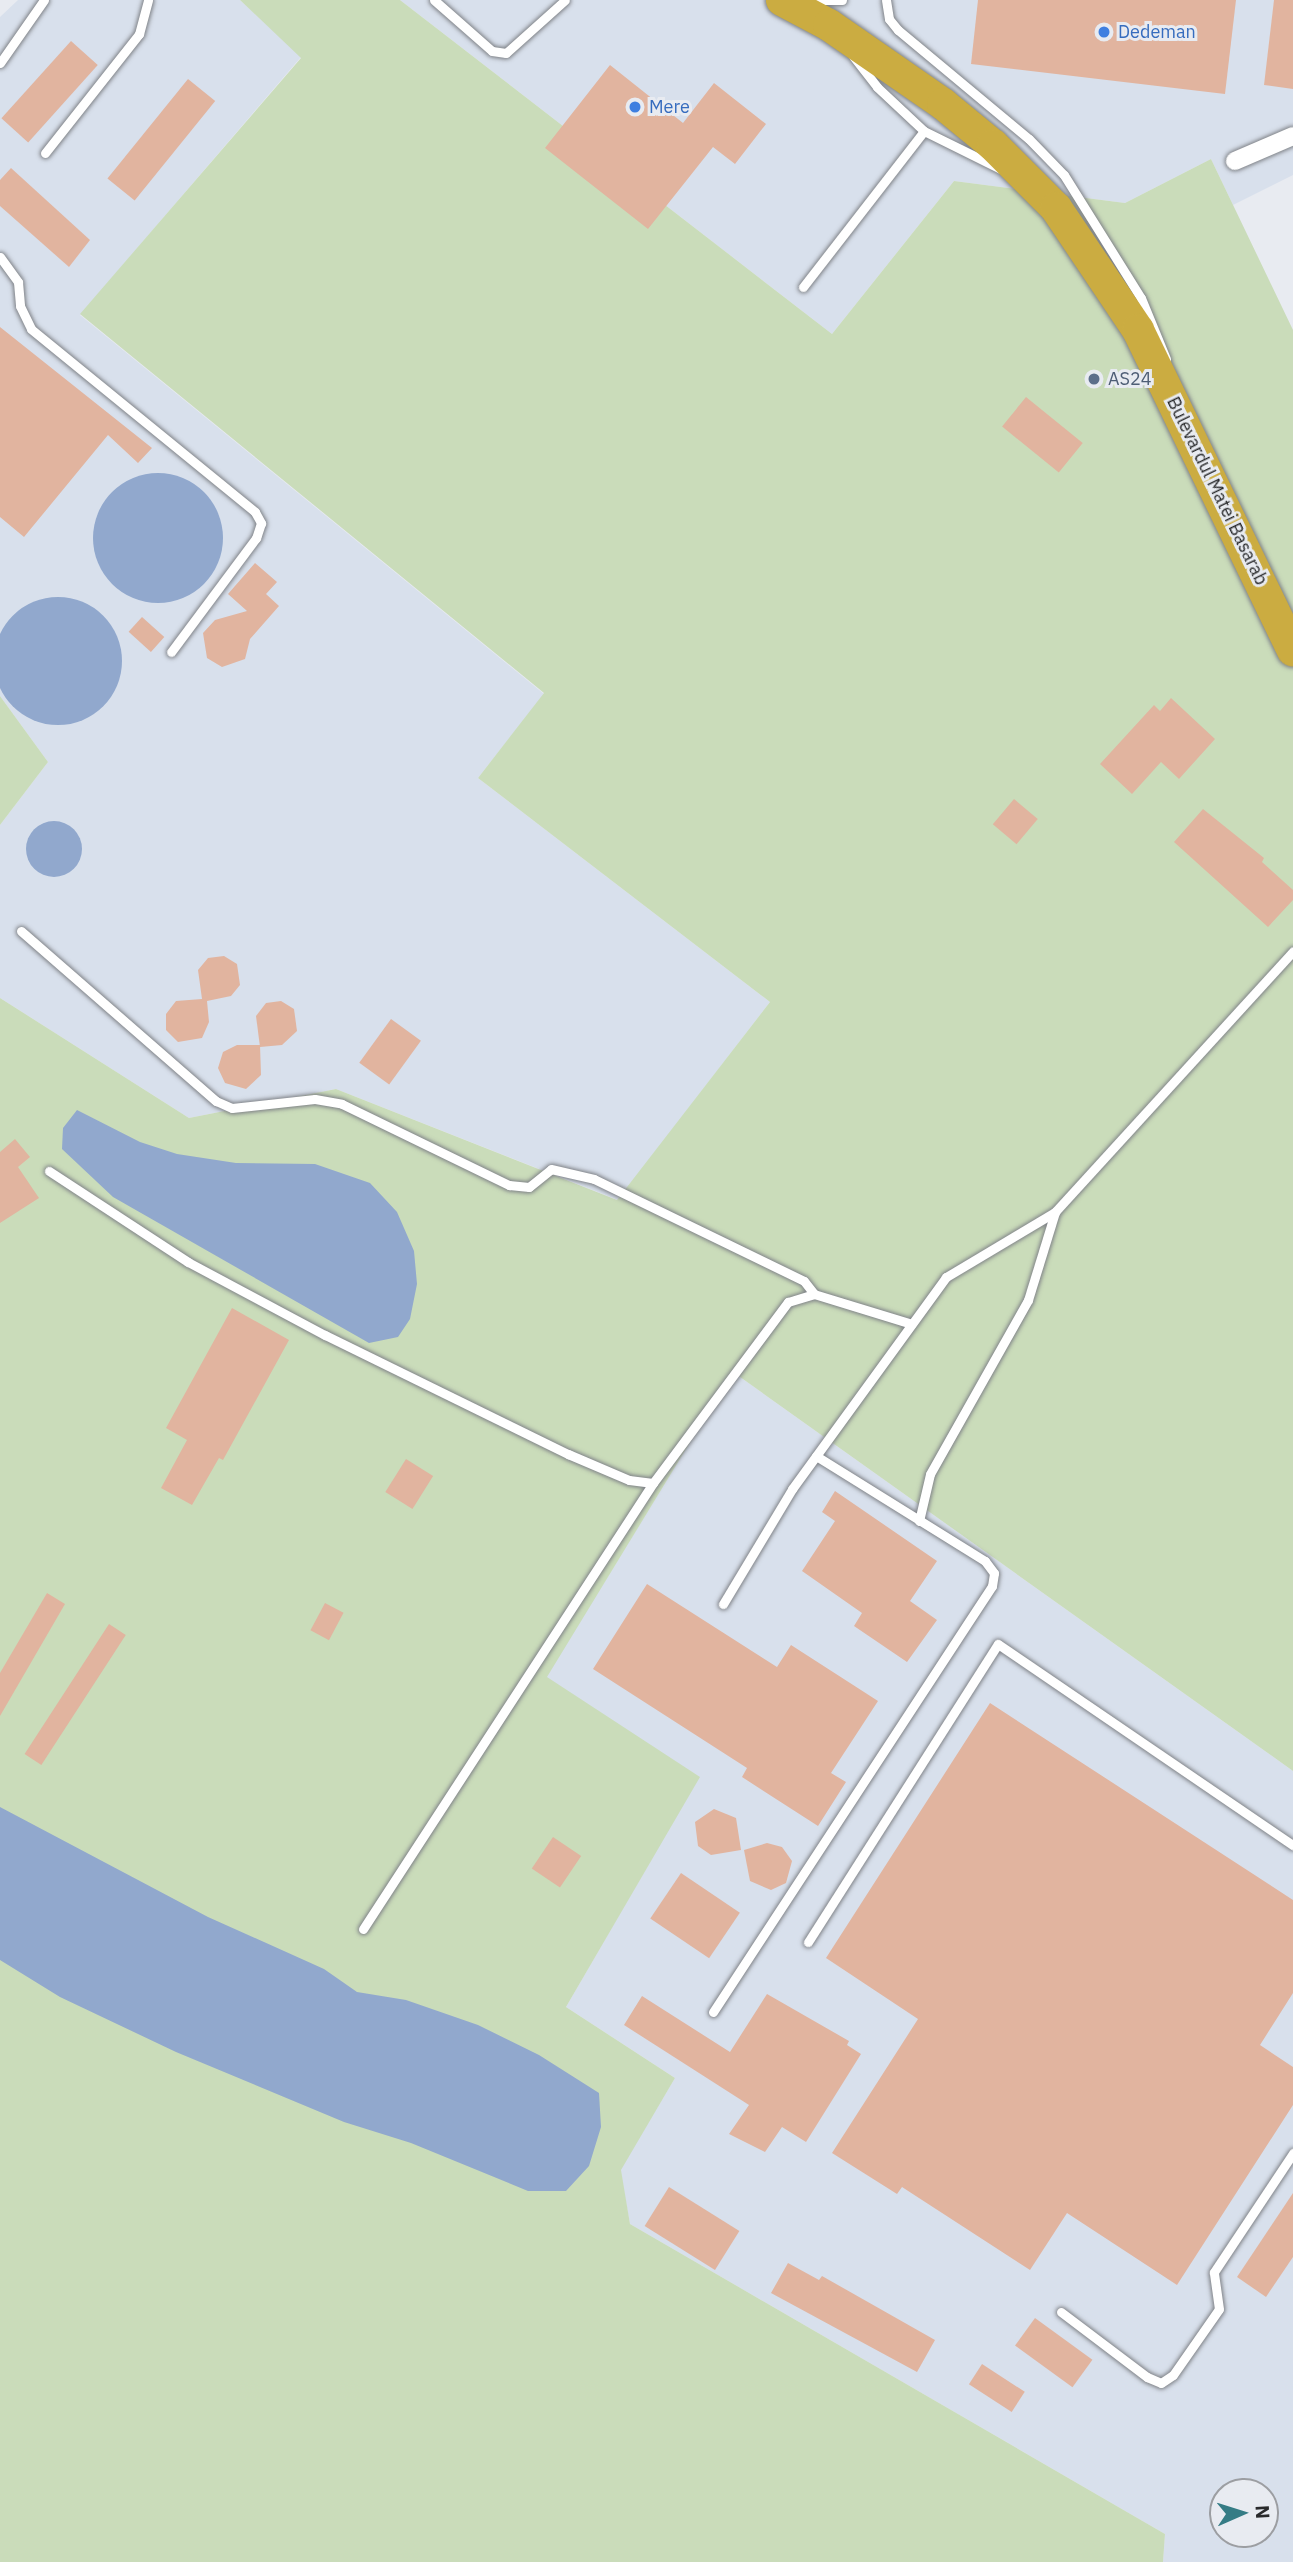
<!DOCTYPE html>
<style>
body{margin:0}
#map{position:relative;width:1293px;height:2562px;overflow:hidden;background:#e8ebf1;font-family:"IBM Plex Sans",sans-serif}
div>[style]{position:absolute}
.built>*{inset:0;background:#d8e0ec}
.green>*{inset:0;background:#cadcba}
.water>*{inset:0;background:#91a8cd}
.round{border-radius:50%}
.building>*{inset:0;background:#e1b49f;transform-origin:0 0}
.roads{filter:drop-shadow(0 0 2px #808388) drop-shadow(0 0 2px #808388)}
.lane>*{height:9px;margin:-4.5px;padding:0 4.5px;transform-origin:4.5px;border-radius:4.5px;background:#fff}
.street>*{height:18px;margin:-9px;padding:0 9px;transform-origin:9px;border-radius:9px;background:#fff}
.highway>*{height:32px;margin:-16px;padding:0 16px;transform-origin:16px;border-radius:16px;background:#cbac41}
.dots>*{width:19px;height:19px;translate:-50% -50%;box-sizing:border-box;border:4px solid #e8ebf1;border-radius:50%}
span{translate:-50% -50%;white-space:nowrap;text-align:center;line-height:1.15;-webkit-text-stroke:6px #e8ebf1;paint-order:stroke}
.shop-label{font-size:18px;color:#366cbe}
.left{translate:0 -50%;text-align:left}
.service-label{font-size:18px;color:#4e5e75}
.street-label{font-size:18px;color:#292a2c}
.north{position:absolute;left:1209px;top:2478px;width:70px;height:70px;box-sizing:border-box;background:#e8ebf1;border:2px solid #9c9ea2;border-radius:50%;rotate:87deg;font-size:19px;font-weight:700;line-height:28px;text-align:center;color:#292a2c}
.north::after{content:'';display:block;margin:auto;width:24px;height:32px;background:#357c85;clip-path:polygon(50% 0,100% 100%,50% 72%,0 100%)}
</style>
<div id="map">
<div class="built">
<div style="clip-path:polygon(18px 0,240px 0,301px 57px,80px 315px,544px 694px,478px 778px,770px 1002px,618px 1200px,336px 1089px,189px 1118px,0 998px,0 825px,48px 762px,0 696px,0 17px)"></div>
<div style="clip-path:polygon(400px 0,1293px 0,1293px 175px,1233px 205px,1211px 159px,1125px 203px,954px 181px,832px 334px)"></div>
<div style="clip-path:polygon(evenodd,733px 1372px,1293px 1771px,1293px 2562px,1163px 2562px,1165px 2534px,630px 2224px,620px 2170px,675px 2078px,566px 2007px,699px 1777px,546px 1677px,733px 1372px,1223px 2492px,1265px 2492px,1265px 2534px,1223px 2534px,1223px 2492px)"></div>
</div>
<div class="green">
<div style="clip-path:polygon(240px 0,400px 0,832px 334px,954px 181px,1125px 203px,1211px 159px,1293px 330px,1293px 1771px,733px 1372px,547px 1677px,700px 1777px,566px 2007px,675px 2078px,621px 2170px,630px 2224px,1165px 2534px,1163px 2562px,0 2562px,0 998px,189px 1118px,336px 1089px,617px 1200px,770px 1002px,478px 778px,544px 693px,80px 314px,301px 58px)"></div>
<div style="clip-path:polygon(0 696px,48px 762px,0 825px)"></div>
</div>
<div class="water">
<div class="round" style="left:93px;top:473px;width:130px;height:130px"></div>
<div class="round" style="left:-6px;top:597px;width:128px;height:128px"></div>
<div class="round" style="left:26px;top:821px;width:56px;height:56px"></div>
<div style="clip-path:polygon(77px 1110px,140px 1142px,177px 1154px,236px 1163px,315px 1164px,370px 1183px,397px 1212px,414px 1251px,417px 1284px,410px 1319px,398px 1337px,369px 1343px,113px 1197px,62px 1149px,63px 1128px)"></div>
<div style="clip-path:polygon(0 1807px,208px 1917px,324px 1969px,357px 1992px,406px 2000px,478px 2025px,539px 2055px,599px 2093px,601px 2127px,589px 2166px,566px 2191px,528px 2191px,411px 2143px,344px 2122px,176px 2052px,60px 1997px,0 1960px)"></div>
</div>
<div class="building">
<div style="clip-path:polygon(978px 0,1236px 0,1225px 94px,971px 64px)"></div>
<div style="clip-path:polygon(1274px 0,1293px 0,1293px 89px,1264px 85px)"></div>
<div style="left:71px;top:41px;width:36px;height:104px;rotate:42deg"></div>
<div style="clip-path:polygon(610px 65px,683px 123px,714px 83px,766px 124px,735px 164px,713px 147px,648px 229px,545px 148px)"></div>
<div style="left:188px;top:79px;width:35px;height:128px;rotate:39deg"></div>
<div style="clip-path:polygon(11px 168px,90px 240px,69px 267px,0 206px,0 180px)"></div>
<div style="clip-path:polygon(0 327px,152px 448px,138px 463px,108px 435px,24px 537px,0 517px)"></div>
<div style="left:1026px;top:397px;width:73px;height:38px;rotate:39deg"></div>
<div style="clip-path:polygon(255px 563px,277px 582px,266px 594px,279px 606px,250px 639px,245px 659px,222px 667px,207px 658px,203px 633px,215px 620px,247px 611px,228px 594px)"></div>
<div style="left:142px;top:617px;width:30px;height:20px;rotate:42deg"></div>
<div style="clip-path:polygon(1171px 698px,1215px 739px,1179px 779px,1161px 762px,1132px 794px,1100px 764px,1154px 705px,1160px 711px)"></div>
<div style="left:1014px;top:799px;width:31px;height:33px;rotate:40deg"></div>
<div style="clip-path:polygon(1203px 809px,1264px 858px,1262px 862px,1293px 890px,1293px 900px,1268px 927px,1174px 842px)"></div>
<div style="clip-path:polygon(224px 956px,237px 964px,240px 985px,231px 996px,207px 1001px,209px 1022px,202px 1038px,178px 1042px,166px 1030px,166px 1014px,176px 1001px,202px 999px,198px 970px,208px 958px)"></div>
<div style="clip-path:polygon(281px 1001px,294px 1009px,297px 1031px,282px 1045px,260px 1047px,256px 1016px,266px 1003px)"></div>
<div style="left:391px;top:1019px;width:37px;height:54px;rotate:36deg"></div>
<div style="clip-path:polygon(237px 1045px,260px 1045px,261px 1075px,246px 1089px,225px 1083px,218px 1068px,223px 1052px)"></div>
<div style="clip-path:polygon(15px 1139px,30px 1157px,18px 1167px,39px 1198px,0 1223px,0 1152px)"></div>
<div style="clip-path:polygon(232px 1308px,289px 1340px,223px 1460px,219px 1458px,192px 1505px,161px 1488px,187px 1440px,166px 1428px)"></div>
<div style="left:406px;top:1459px;width:32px;height:39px;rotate:32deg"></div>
<div style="clip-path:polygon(835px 1491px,937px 1561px,910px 1601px,937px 1620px,907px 1662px,854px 1626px,862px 1613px,802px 1571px,835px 1521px,822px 1512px)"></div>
<div style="clip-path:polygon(647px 1584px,777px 1667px,791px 1645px,878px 1701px,831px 1773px,846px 1782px,818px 1826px,742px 1777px,747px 1768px,593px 1669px)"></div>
<div style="clip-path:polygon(47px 1593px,65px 1604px,0 1716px,0 1673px)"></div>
<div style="left:325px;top:1603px;width:21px;height:31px;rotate:28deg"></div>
<div style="left:109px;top:1624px;width:20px;height:155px;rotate:33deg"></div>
<div style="clip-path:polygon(990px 1703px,1293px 1900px,1293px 1993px,1260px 2045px,1293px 2067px,1293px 2105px,1177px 2285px,1067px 2213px,1030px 2270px,902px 2187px,897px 2194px,832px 2153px,918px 2019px,826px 1958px)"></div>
<div style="clip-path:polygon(714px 1809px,736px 1818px,741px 1850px,711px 1855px,698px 1846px,695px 1822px)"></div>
<div style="left:553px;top:1837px;width:34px;height:38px;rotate:34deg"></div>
<div style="clip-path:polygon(767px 1843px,782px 1847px,792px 1861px,786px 1883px,771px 1890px,750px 1881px,744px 1850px)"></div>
<div style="left:681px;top:1873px;width:71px;height:55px;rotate:34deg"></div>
<div style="clip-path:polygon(767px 1994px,849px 2041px,847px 2045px,861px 2054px,806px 2142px,782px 2127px,765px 2152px,729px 2134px,749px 2105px,624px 2025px,642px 1996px,730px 2052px)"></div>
<div style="left:669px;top:2187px;width:83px;height:46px;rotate:32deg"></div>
<div style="clip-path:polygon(1293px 2193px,1293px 2257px,1266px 2297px,1237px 2277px)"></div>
<div style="clip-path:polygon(788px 2263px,819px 2280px,822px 2276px,935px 2340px,917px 2372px,771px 2293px)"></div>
<div style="left:1035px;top:2318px;width:71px;height:34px;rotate:36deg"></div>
<div style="left:982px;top:2364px;width:51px;height:24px;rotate:33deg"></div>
</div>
<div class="roads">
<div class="lane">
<div style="left:434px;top:0;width:77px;rotate:41.3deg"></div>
<div style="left:492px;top:51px;width:14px;rotate:8deg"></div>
<div style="left:506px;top:53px;width:79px;rotate:-41.9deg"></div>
<div style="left:818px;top:0;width:24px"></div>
<div style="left:886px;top:0;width:19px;rotate:81deg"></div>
<div style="left:889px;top:19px;width:14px;rotate:51deg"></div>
<div style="left:898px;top:30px;width:170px;rotate:39.8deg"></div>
<div style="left:1029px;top:139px;width:50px;rotate:45.8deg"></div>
<div style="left:1064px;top:175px;width:145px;rotate:58deg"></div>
<div style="left:1141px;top:298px;width:66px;rotate:67.7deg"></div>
<div style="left:853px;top:56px;width:39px;rotate:52deg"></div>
<div style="left:877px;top:87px;width:64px;rotate:43.1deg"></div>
<div style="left:924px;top:131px;width:86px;rotate:26.3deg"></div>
<div style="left:0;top:63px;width:77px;rotate:-55.1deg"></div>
<div style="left:45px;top:153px;width:152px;rotate:-51.7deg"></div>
<div style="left:139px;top:34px;width:35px;rotate:-75deg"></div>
<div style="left:0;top:257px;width:31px;rotate:54deg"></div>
<div style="left:18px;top:282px;width:24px;rotate:85deg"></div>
<div style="left:20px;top:306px;width:25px;rotate:64deg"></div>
<div style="left:31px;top:329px;width:289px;rotate:39.2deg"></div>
<div style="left:255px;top:512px;width:13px;rotate:61deg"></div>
<div style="left:261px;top:523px;width:16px;rotate:108deg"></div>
<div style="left:256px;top:538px;width:142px;rotate:126.7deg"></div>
<div style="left:803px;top:287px;width:197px;rotate:-52.2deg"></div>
<div style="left:21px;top:931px;width:259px;rotate:41.1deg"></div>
<div style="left:216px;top:1101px;width:17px;rotate:24deg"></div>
<div style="left:232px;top:1108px;width:83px;rotate:-6.2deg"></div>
<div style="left:315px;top:1099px;width:27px;rotate:10deg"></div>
<div style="left:342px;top:1104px;width:186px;rotate:25.9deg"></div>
<div style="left:509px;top:1185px;width:20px;rotate:6deg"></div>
<div style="left:529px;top:1187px;width:28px;rotate:-39deg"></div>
<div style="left:551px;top:1169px;width:44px;rotate:13.1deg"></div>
<div style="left:594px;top:1179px;width:233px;rotate:25.9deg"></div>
<div style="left:804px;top:1281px;width:16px;rotate:52deg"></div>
<div style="left:49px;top:1171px;width:166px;rotate:33.2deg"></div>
<div style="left:188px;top:1262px;width:155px;rotate:28.1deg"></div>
<div style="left:325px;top:1335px;width:271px;rotate:26.1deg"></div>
<div style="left:568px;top:1454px;width:66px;rotate:23.1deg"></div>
<div style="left:629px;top:1480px;width:24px;rotate:7deg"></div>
<div style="left:919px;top:1521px;width:48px;rotate:-76.8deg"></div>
<div style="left:930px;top:1474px;width:200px;rotate:-60.6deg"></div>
<div style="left:1028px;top:1300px;width:92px;rotate:-72.9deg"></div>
<div style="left:723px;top:1604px;width:134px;rotate:-59deg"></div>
<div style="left:792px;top:1489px;width:262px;rotate:-54deg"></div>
<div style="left:946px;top:1277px;width:127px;rotate:-30.8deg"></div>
<div style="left:1055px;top:1212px;width:353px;rotate:-47.6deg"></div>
<div style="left:363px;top:1929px;width:532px;rotate:-56.97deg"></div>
<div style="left:653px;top:1483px;width:226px;rotate:-53.3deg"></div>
<div style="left:788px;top:1302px;width:27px;rotate:-17deg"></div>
<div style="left:814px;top:1294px;width:102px;rotate:17deg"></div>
<div style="left:808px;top:1942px;width:353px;rotate:-57.5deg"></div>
<div style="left:998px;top:1644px;width:357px;rotate:34.3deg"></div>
<div style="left:713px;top:2012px;width:509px;rotate:-56.78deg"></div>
<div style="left:992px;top:1586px;width:13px;rotate:-81deg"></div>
<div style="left:994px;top:1573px;width:15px;rotate:-127deg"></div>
<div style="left:985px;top:1561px;width:199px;rotate:-148.1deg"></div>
<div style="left:1061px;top:2312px;width:108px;rotate:37.1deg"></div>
<div style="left:1147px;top:2377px;width:15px;rotate:23deg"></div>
<div style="left:1161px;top:2383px;width:14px;rotate:-34deg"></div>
<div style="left:1173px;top:2375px;width:80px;rotate:-55.1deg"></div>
<div style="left:1219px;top:2309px;width:37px;rotate:-98deg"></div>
<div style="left:1214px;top:2272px;width:143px;rotate:-56.4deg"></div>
</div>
<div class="street">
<div style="left:1235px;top:161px;width:63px;rotate:-23.3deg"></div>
</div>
<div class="highway">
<div style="left:782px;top:0;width:53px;rotate:28deg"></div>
<div style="left:829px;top:25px;width:139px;rotate:34.7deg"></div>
<div style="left:943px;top:104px;width:65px;rotate:39.4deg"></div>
<div style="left:993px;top:145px;width:89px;rotate:45deg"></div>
<div style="left:1056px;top:208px;width:147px;rotate:56.1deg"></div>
<div style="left:1138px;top:330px;width:356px;rotate:64.2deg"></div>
</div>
</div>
<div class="dots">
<div style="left:1104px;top:32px;background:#3f7fe0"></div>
<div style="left:635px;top:107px;background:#3f7fe0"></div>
<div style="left:1094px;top:379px;background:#5c6f8a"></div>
</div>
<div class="shop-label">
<span class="left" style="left:1118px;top:32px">Dedeman</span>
<span class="left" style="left:649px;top:107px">Mere</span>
</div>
<div class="service-label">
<span class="left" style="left:1108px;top:379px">AS24</span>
</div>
<div class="street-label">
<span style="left:1217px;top:491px;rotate:64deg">Bulevardul Matei Basarab</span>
</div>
<div class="north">N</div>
</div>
